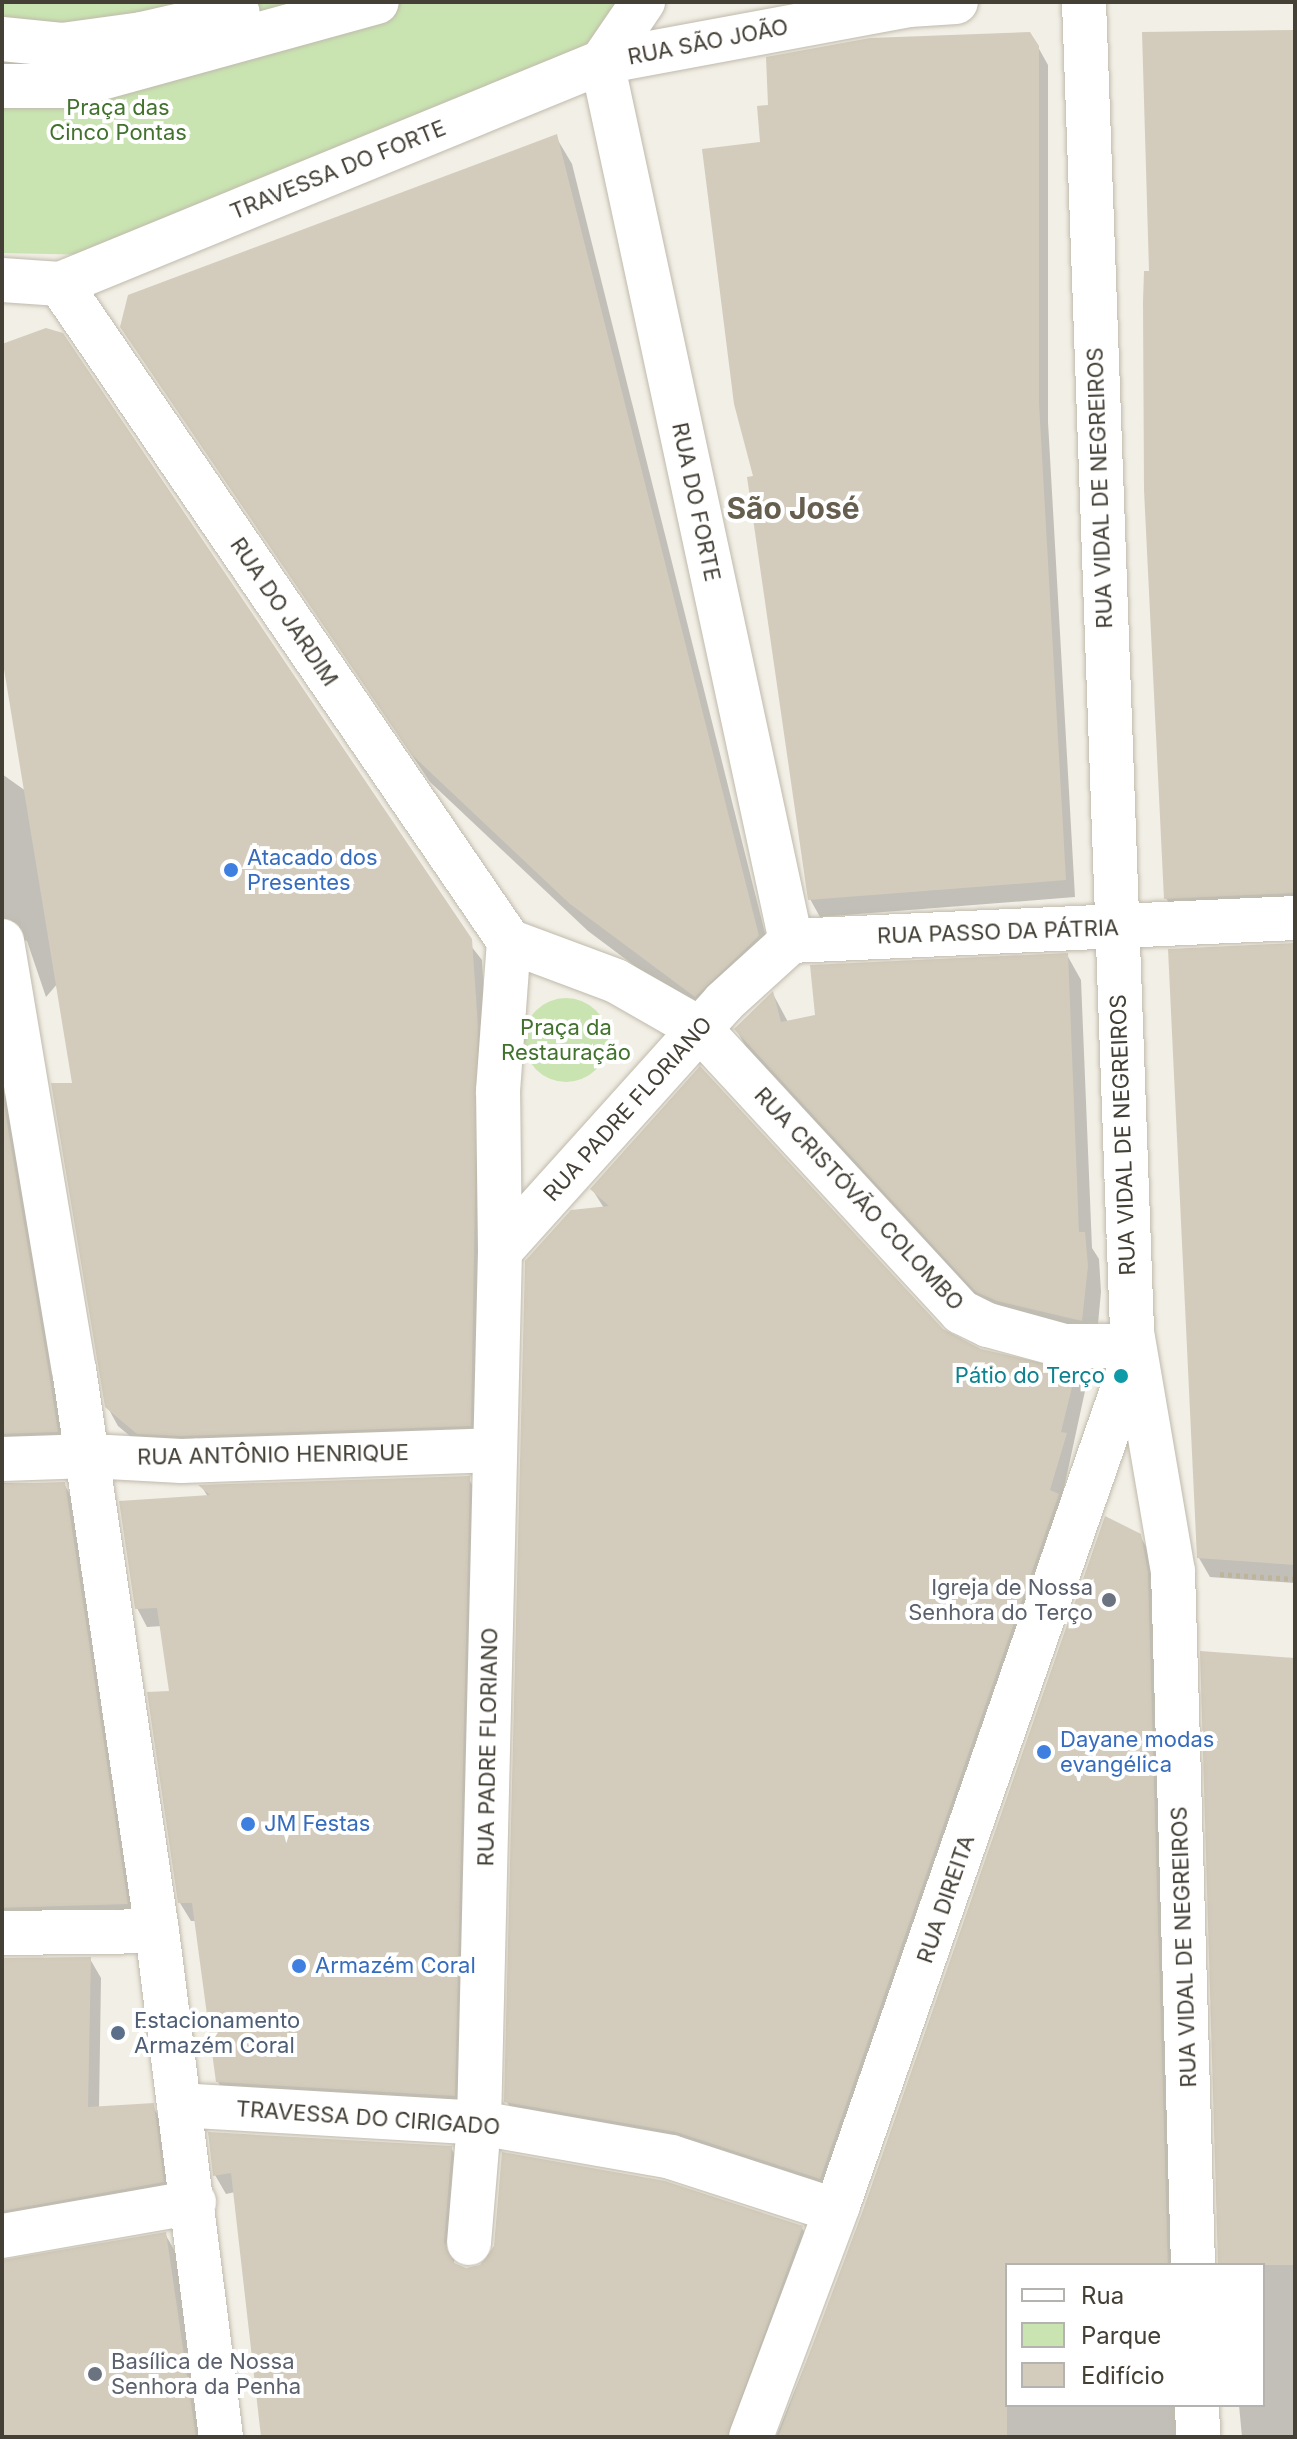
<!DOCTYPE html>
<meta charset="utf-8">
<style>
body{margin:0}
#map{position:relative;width:1297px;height:2439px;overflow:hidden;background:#f2efe6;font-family:Inter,sans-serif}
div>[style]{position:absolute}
.green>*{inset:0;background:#c9e4b1}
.round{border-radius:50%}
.shadow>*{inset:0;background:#0003}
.building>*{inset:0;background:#d3ccbc}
.path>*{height:5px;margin-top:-2.5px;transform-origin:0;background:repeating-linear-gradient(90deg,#beb49b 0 4px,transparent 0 8px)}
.roads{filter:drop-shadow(0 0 2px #c0baac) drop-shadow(0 0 2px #c0baac)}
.minor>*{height:44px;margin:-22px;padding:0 22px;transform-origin:22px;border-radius:22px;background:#fff}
.dots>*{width:22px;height:22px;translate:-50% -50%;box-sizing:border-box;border:4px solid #fff;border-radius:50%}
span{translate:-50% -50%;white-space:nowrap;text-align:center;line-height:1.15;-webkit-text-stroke:8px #fff;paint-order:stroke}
.street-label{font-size:22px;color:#444036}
.park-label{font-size:22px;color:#42722d}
.shop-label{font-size:22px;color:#366cbe}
.left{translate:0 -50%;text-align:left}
.culture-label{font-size:22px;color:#0d838f}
.right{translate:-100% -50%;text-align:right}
.worship-label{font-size:22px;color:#5b616d}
.service-label{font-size:22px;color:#4e5e75}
.district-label{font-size:30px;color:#665e4e;font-weight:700}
.frame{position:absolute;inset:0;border:4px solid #444036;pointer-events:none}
.legend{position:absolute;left:1005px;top:2263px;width:260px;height:144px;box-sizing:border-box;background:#fff;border:2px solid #b4b3af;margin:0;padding:10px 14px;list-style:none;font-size:24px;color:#444036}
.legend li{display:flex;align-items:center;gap:16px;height:40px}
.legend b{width:40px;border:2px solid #b4b3af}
</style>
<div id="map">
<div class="green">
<div style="clip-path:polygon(2px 2px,625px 2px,597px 43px,95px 255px,2px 253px)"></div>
<div class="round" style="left:524px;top:998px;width:84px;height:84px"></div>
</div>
<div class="shadow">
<div style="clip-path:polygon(1295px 33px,1295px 910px,1176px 915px,1166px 898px,1151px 272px)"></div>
<div style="clip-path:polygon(1038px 47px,1048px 65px,1048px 422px,1075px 897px,820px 917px,810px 899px,755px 477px,762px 144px)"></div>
<div style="clip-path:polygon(556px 137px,572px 164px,773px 965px,711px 1023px,588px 931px,430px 782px,122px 327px)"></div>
<div style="clip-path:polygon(2px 346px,482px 960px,487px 1047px,481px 1444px,149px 1452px,118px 1426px,107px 1406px,75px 1085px,58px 983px,46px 997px,27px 941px,10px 935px,2px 938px,2px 774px,30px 794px,2px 640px)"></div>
<div style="clip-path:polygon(1067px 955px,1081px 980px,1092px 1248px,1099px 1259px,1101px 1292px,1096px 1345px,992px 1316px,750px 1054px,736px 1029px,773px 994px,788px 1022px)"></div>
<div style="clip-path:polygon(2px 1089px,10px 1103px,68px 1451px,2px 1456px)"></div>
<div style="clip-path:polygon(592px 1189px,980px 1351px,1075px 1373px,1085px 1391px,1061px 1502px,830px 2196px,517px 2120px,507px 2102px,604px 1208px)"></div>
<div style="clip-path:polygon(468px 1478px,479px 1496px,464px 2114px,229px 2100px,218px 2082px,196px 1921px,191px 1921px,180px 1903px,171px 1693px,162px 1626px,147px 1627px,137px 1608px,208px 1497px,202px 1487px)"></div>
<div style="clip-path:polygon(2px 1483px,64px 1484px,75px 1503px,137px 1922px,2px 1933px)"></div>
<div style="clip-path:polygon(1295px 1496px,1295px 1583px,1210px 1577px,1199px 1558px)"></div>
<div style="clip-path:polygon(1140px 1536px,1151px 1555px,1177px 2265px,1007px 2265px,1007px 2405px,1196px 2405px,1182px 2437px,776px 2437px)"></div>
<div style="clip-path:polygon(1295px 1660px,1295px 2437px,1242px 2437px,1239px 2405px,1263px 2405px,1263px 2265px,1220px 2265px)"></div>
<div style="clip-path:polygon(90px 1959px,101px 1978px,99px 2109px,152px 2105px,163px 2124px,173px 2201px,2px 2235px,2px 1960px)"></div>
<div style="clip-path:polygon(210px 2134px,451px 2148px,462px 2167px,454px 2263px,466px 2270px,802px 2228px,813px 2247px,742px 2437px,263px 2437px,235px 2192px,226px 2194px,215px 2175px)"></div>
<div style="clip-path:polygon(165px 2234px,176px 2253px,203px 2437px,2px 2437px,2px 2261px)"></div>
</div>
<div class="building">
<div style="clip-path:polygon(1295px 30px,1295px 893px,1164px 899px,1144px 490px,1143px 302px,1144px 271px,1149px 271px,1142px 32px)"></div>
<div style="clip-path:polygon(1030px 32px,1039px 46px,1039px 403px,1066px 880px,808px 900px,747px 477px,753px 476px,734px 404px,702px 149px,760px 142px,757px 106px,768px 105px,766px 57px,870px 38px)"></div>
<div style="clip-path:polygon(557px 134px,759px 936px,695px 997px,570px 904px,411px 754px,120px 327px,128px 295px)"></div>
<div style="clip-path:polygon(46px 328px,63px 333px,472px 939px,478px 1027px,471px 1426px,181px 1436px,137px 1434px,105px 1407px,51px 1083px,72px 1083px,2px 657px,2px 344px)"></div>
<div style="clip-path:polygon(1295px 943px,1295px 1565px,1197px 1558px,1168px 949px)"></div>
<div style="clip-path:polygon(1068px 953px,1079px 1232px,1085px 1232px,1088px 1266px,1082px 1321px,997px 1301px,976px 1292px,734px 1029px,773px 991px,781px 1022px,815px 1015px,810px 965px)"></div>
<div style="clip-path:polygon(700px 1066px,943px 1329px,981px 1349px,1076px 1371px,1061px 1432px,1067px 1433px,1050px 1490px,1059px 1494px,820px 2179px,676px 2132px,504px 2102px,525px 1261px,571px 1210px,609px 1206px,590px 1189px)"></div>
<div style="clip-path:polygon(2px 1092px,49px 1373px,58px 1432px,2px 1434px)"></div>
<div style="clip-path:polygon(470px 1476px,455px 2096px,216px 2082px,192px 1903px,178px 1903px,147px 1692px,169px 1691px,157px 1608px,135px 1609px,119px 1501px,210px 1495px,198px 1485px)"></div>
<div style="clip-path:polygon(65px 1482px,128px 1904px,2px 1908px,2px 1484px)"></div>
<div style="clip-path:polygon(1105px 1516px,1141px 1534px,1148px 1573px,1168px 2265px,1007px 2265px,1007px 2437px,778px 2437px,862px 2213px)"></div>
<div style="clip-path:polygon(1200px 1651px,1295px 1658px,1295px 2265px,1218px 2265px)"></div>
<div style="clip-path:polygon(91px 1957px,88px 2107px,154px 2103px,164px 2182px,2px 2211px,2px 1958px)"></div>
<div style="clip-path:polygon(208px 2132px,452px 2146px,444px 2242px,454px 2263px,466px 2268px,480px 2265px,494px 2246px,502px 2152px,665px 2181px,803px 2226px,727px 2437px,261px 2437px,231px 2173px,213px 2176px)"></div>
<div style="clip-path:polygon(166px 2232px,196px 2437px,2px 2437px,2px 2260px)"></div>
</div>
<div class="path">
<div style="left:1220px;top:1574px;width:75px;rotate:3.8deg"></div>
</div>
<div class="roads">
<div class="minor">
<div style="left:1084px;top:2px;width:1331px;rotate:87.93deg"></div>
<div style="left:1132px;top:1332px;width:242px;rotate:80.3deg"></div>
<div style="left:1173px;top:1571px;width:694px;rotate:88.35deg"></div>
<div style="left:2px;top:39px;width:60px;rotate:5.7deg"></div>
<div style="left:62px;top:45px;width:81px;rotate:-7.8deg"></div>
<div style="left:142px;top:34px;width:98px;rotate:-12.9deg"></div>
<div style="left:602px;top:62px;width:899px;rotate:77.87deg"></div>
<div style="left:602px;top:62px;width:73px;rotate:-55.7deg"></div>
<div style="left:2px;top:86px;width:70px"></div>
<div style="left:72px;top:86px;width:316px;rotate:-15.4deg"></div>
<div style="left:2px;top:280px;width:58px;rotate:3.9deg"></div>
<div style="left:60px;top:284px;width:586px;rotate:-22.27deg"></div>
<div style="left:602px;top:62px;width:312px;rotate:-10.5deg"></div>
<div style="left:909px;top:5px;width:47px;rotate:-3.7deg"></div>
<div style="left:60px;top:284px;width:796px;rotate:55.65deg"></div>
<div style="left:2px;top:941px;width:434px;rotate:80.5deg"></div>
<div style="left:74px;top:1369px;width:568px;rotate:81.6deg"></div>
<div style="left:157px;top:1931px;width:510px;rotate:82.79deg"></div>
<div style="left:509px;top:941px;width:114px;rotate:20.5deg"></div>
<div style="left:616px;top:981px;width:97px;rotate:29.7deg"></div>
<div style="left:700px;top:1029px;width:385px;rotate:47.3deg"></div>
<div style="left:961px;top:1312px;width:30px;rotate:26deg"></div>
<div style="left:988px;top:1325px;width:80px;rotate:15.3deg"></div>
<div style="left:1065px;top:1346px;width:67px"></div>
<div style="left:500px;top:1251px;width:335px;rotate:-48deg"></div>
<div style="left:724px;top:1002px;width:91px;rotate:-42.3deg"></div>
<div style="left:791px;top:941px;width:505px;rotate:-2.61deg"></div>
<div style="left:2px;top:1459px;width:88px;rotate:-2deg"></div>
<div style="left:90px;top:1456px;width:91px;rotate:3.1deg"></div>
<div style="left:181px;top:1461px;width:314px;rotate:-2deg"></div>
<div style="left:2px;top:1933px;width:155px;rotate:-0.7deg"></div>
<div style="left:179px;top:2105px;width:301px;rotate:3.4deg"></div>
<div style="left:479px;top:2123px;width:195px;rotate:10deg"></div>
<div style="left:671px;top:2157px;width:171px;rotate:18deg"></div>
<div style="left:2px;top:2236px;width:195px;rotate:-10deg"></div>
<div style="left:469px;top:2243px;width:120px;rotate:-85.2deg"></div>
<div style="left:479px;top:2123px;width:872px;rotate:-88.62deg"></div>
<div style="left:500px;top:1251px;width:160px;rotate:-90.7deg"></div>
<div style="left:498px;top:1091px;width:150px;rotate:-85.8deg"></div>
<div style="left:1197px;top:2405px;width:32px;rotate:88deg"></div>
<div style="left:751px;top:2437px;width:248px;rotate:-69.4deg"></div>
<div style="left:838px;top:2205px;width:896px;rotate:-70.78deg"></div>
</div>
</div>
<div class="dots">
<div style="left:231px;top:870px;background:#3f7fe0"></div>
<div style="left:1121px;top:1376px;background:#0f9aa8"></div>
<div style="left:1109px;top:1600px;background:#6b7280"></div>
<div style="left:1044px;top:1752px;background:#3f7fe0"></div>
<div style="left:248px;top:1824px;background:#3f7fe0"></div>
<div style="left:299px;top:1966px;background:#3f7fe0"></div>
<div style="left:118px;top:2033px;background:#5c6f8a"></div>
<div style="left:95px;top:2374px;background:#6b7280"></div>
</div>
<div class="street-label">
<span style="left:708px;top:42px;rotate:-11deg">RUA SÃO JOÃO</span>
<span style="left:338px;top:170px;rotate:-22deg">TRAVESSA DO FORTE</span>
<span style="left:1100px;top:488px;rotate:-92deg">RUA VIDAL DE NEGREIROS</span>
<span style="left:696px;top:502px;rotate:78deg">RUA DO FORTE</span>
<span style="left:284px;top:612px;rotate:56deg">RUA DO JARDIM</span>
<span style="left:998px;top:932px;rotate:-2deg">RUA PASSO DA PÁTRIA</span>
<span style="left:628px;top:1109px;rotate:-48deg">RUA PADRE FLORIANO</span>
<span style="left:1123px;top:1135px;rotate:-92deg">RUA VIDAL DE NEGREIROS</span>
<span style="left:859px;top:1199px;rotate:47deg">RUA CRISTÓVÃO COLOMBO</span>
<span style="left:273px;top:1455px;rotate:-1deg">RUA ANTÔNIO HENRIQUE</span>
<span style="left:488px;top:1747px;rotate:-89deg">RUA PADRE FLORIANO</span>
<span style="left:946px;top:1899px;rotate:-71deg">RUA DIREITA</span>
<span style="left:1184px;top:1947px;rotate:-92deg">RUA VIDAL DE NEGREIROS</span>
<span style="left:368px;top:2118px;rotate:4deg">TRAVESSA DO CIRIGADO</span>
</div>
<div class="park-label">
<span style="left:118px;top:120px">Praça das<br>Cinco Pontas</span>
<span style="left:566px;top:1040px">Praça da<br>Restauração</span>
</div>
<div class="shop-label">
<span class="left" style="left:247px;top:870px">Atacado dos<br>Presentes</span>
<span class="left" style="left:1060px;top:1752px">Dayane modas<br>evangélica</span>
<span class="left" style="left:264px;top:1824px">JM Festas</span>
<span class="left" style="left:315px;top:1966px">Armazém Coral</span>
</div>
<div class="culture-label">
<span class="right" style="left:1105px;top:1376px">Pátio do Terço</span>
</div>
<div class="worship-label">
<span class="right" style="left:1093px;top:1600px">Igreja de Nossa<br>Senhora do Terço</span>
<span class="left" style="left:111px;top:2374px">Basílica de Nossa<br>Senhora da Penha</span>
</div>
<div class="service-label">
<span class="left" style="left:134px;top:2033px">Estacionamento<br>Armazém Coral</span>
</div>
<div class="district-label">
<span style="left:793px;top:508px">São José</span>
</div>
<div class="frame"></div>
<ul class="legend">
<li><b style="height:10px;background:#fff"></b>Rua</li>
<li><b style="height:22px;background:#c9e4b1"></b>Parque</li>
<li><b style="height:22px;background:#d3ccbc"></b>Edifício</li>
</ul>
</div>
